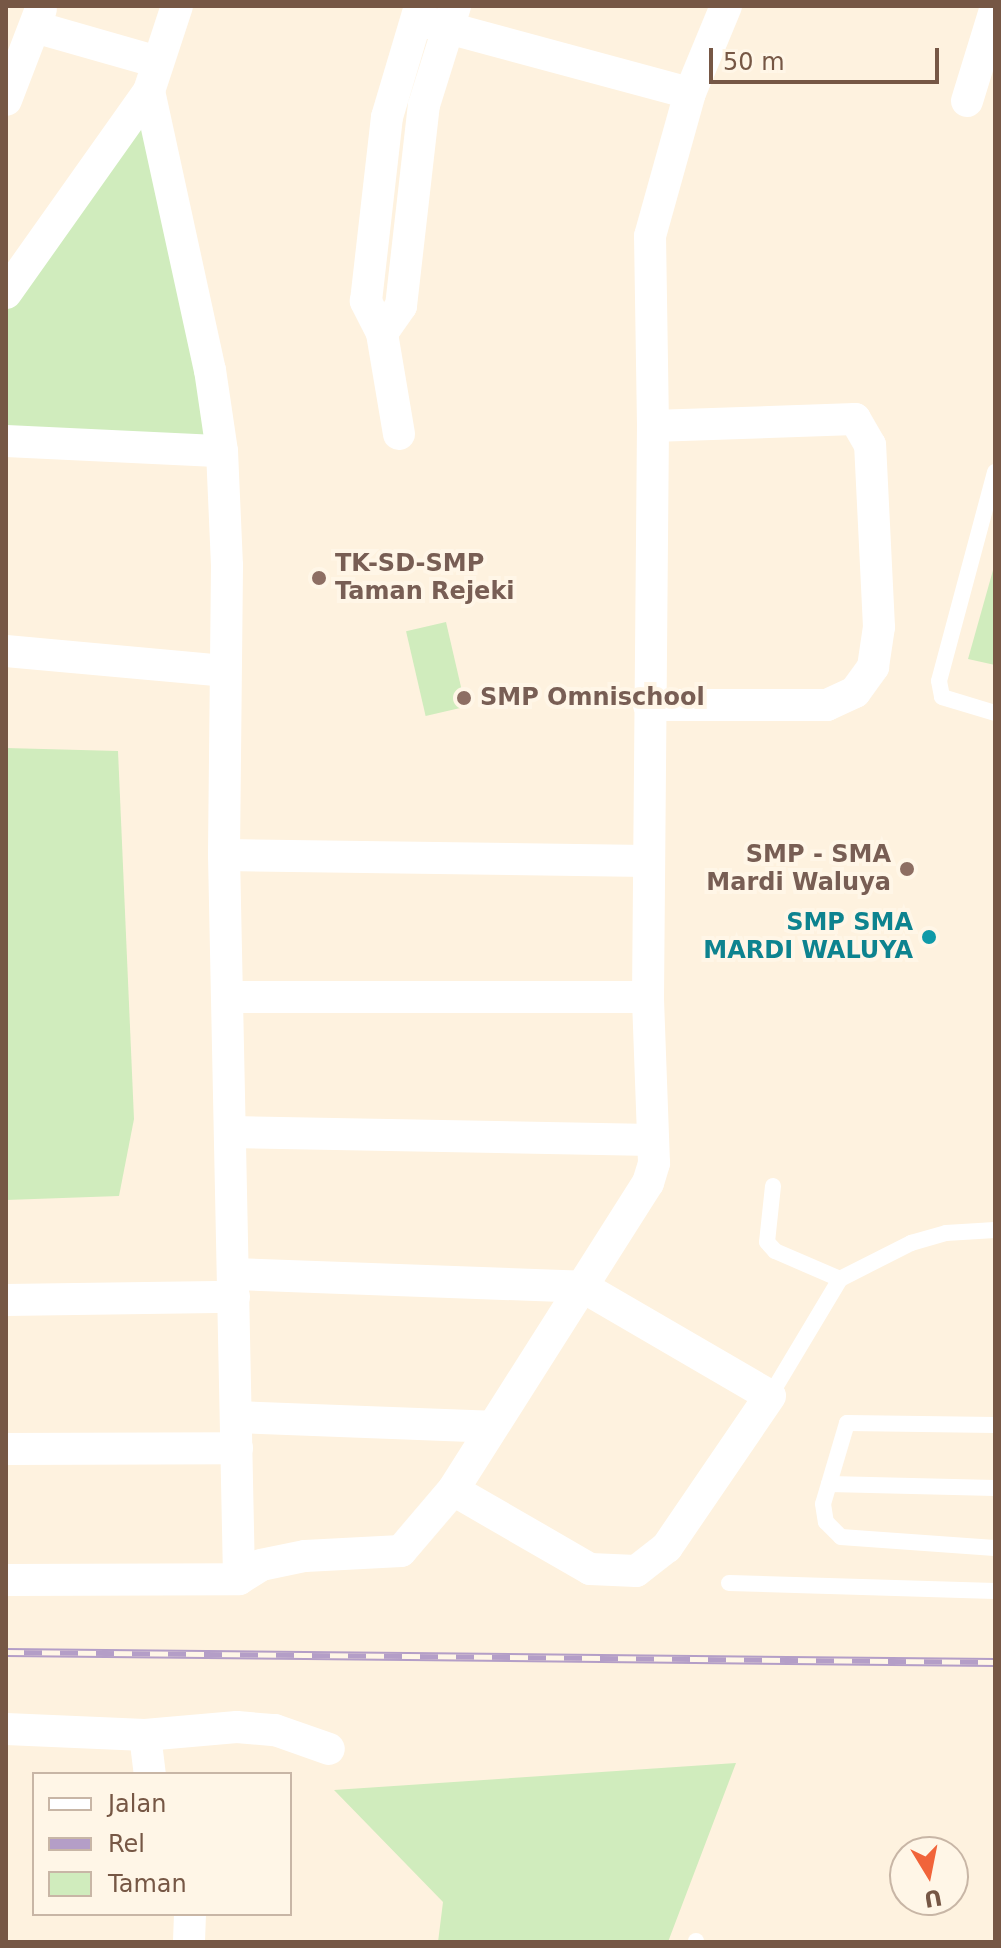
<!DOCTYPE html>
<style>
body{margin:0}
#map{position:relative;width:1001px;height:1948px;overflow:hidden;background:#fef2df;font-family:"DejaVu Sans",sans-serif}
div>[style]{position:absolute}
.green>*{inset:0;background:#d0ecbd;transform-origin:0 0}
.service>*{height:16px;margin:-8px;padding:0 8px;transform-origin:8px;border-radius:8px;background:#fff}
.minor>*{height:32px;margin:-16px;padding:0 16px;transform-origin:16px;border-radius:16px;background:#fff}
.rail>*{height:9px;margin-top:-4.5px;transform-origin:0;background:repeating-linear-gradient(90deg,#fff6e7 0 18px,#b49ec7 0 36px);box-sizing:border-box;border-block:2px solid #b49ec7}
.dots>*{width:22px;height:22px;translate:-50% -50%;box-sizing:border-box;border:4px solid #fff6e7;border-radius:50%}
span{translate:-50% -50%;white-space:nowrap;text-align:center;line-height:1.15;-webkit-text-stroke:8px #fff6e7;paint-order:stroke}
.education-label{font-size:24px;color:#785e54;font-weight:700}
.left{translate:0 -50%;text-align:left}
.right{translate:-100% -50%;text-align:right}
.culture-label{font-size:24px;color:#0d838f;font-weight:700}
.frame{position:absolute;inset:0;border:8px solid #765745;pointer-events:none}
.legend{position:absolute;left:32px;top:1772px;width:260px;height:144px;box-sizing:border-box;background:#fff6e7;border:2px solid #c8b6a6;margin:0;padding:10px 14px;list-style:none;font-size:24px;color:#765745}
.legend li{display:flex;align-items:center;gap:16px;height:40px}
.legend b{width:40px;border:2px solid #c8b6a6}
.north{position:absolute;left:889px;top:1836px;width:80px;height:80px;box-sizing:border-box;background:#fff6e7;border:2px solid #c8b6a6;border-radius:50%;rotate:170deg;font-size:22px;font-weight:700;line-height:32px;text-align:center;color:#765745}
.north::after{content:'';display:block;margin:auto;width:28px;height:36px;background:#f1643a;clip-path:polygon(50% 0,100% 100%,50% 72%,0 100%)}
.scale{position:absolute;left:709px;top:48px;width:230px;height:36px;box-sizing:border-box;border:4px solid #765745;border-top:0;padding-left:10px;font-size:24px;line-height:28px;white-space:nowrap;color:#765745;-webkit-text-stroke:6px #fff6e7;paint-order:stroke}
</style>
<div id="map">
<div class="green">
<div style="clip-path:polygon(149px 91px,222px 451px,6px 441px,6px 293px)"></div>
<div style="clip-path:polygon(995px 563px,995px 665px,968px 659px)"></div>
<div style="left:446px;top:622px;width:87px;height:41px;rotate:77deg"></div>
<div style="clip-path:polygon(6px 748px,118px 751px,134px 1119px,119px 1196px,6px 1200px)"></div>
<div style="clip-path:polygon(736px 1763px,668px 1942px,438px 1942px,443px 1902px,334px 1790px)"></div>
</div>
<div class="service">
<div style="left:995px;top:472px;width:216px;rotate:105deg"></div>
<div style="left:939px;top:681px;width:16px;rotate:79deg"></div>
<div style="left:942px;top:697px;width:55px;rotate:16.8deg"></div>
<div style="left:773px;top:1186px;width:56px;rotate:96.1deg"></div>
<div style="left:767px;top:1242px;width:12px;rotate:48deg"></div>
<div style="left:775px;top:1251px;width:71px;rotate:23.3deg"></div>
<div style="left:770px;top:1396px;width:136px;rotate:-59.1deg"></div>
<div style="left:840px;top:1279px;width:80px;rotate:-26.9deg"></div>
<div style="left:911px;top:1243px;width:36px;rotate:-16deg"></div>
<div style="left:946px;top:1233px;width:49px;rotate:-3.5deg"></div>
<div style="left:995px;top:1425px;width:148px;rotate:-179.2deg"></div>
<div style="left:847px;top:1423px;width:84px;rotate:106.5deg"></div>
<div style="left:823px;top:1504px;width:18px;rotate:81deg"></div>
<div style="left:826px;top:1522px;width:21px;rotate:45deg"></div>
<div style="left:841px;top:1537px;width:154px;rotate:4.1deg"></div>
<div style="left:829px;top:1484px;width:166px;rotate:1.4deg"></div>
<div style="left:729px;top:1583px;width:266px;rotate:1.7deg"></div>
<div style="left:696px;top:1941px;width:1px;rotate:90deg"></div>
</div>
<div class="minor">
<div style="left:426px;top:22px;width:273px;rotate:15.1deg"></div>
<div style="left:35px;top:27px;width:128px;rotate:15.9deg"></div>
<div style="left:149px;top:91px;width:286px;rotate:77.7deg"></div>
<div style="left:210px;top:370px;width:82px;rotate:81.6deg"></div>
<div style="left:222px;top:451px;width:115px;rotate:87.5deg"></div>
<div style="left:227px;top:566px;width:289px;rotate:90.6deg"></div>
<div style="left:224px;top:855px;width:724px;rotate:88.81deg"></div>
<div style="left:6px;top:100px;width:97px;rotate:-69deg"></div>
<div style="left:967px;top:101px;width:95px;rotate:-72.9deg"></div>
<div style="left:6px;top:293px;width:247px;rotate:-54.7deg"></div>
<div style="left:149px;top:91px;width:89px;rotate:-71.8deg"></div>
<div style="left:382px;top:333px;width:33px;rotate:-55deg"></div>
<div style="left:401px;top:306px;width:202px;rotate:-83.5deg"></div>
<div style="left:424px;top:105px;width:104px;rotate:-72.6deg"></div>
<div style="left:399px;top:434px;width:102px;rotate:-99.6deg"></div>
<div style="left:382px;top:333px;width:36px;rotate:-117deg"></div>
<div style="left:366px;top:301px;width:185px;rotate:-83.5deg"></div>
<div style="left:387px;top:117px;width:116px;rotate:-73.4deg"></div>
<div style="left:6px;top:441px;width:216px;rotate:2.7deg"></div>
<div style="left:6px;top:651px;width:219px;rotate:5.2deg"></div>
<div style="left:649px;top:705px;width:178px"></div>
<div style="left:827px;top:705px;width:31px;rotate:-25deg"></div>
<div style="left:855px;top:692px;width:31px;rotate:-54deg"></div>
<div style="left:873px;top:667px;width:40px;rotate:-81.5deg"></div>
<div style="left:879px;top:627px;width:182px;rotate:-92.8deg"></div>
<div style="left:870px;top:445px;width:30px;rotate:-120deg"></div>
<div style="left:855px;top:419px;width:202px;rotate:178deg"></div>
<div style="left:224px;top:855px;width:423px;rotate:0.8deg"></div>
<div style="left:229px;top:997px;width:419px"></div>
<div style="left:232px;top:1132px;width:421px;rotate:1.1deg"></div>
<div style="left:234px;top:1274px;width:349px;rotate:2.1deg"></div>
<div style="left:583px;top:1287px;width:216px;rotate:30.2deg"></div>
<div style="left:770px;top:1396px;width:183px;rotate:124.3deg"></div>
<div style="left:667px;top:1547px;width:39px;rotate:142deg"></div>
<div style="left:636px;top:1571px;width:46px;rotate:-177.5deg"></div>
<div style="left:590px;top:1569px;width:158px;rotate:-150deg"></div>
<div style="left:6px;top:1300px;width:228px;rotate:-0.8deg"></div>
<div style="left:236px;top:1417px;width:255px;rotate:2.2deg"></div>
<div style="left:6px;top:1449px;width:231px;rotate:-0.2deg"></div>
<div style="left:6px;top:1580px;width:233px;rotate:-0.2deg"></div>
<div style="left:239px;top:1579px;width:26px;rotate:-32deg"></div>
<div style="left:261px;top:1565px;width:45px;rotate:-11.6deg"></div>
<div style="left:305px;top:1556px;width:96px;rotate:-3deg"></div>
<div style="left:401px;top:1551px;width:80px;rotate:-49.6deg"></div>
<div style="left:453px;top:1490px;width:364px;rotate:-57.6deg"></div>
<div style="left:648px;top:1183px;width:21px;rotate:-73deg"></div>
<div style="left:654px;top:1163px;width:166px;rotate:-92.1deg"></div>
<div style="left:648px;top:997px;width:571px;rotate:-89.5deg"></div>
<div style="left:653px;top:426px;width:190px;rotate:-90.9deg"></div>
<div style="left:650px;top:236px;width:148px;rotate:-74.4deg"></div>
<div style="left:690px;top:93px;width:94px;rotate:-67.5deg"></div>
<div style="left:6px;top:1729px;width:139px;rotate:2.5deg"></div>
<div style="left:145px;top:1735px;width:39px;rotate:83deg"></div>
<div style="left:145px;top:1735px;width:92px;rotate:-5deg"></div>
<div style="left:237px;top:1727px;width:38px;rotate:5deg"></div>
<div style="left:275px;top:1730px;width:57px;rotate:19.4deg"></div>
<div style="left:189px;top:1942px;width:28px;rotate:-88deg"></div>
</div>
<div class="rail">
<div style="left:6px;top:1652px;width:989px;rotate:0.58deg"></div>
</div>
<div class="dots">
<div style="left:319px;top:578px;background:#8d6e63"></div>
<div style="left:464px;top:698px;background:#8d6e63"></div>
<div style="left:907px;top:869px;background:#8d6e63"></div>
<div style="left:929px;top:937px;background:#0f9aa8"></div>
</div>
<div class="education-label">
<span class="left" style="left:335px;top:578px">TK-SD-SMP<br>Taman Rejeki</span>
<span class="left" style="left:480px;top:698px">SMP Omnischool</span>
<span class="right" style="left:891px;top:869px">SMP - SMA<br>Mardi Waluya</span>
</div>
<div class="culture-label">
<span class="right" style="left:913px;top:937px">SMP SMA<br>MARDI WALUYA</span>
</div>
<div class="frame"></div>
<ul class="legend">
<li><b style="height:10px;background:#fff"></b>Jalan</li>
<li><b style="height:10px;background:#b49ec7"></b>Rel</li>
<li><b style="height:22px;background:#d0ecbd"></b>Taman</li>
</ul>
<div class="north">U</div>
<div class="scale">50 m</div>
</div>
